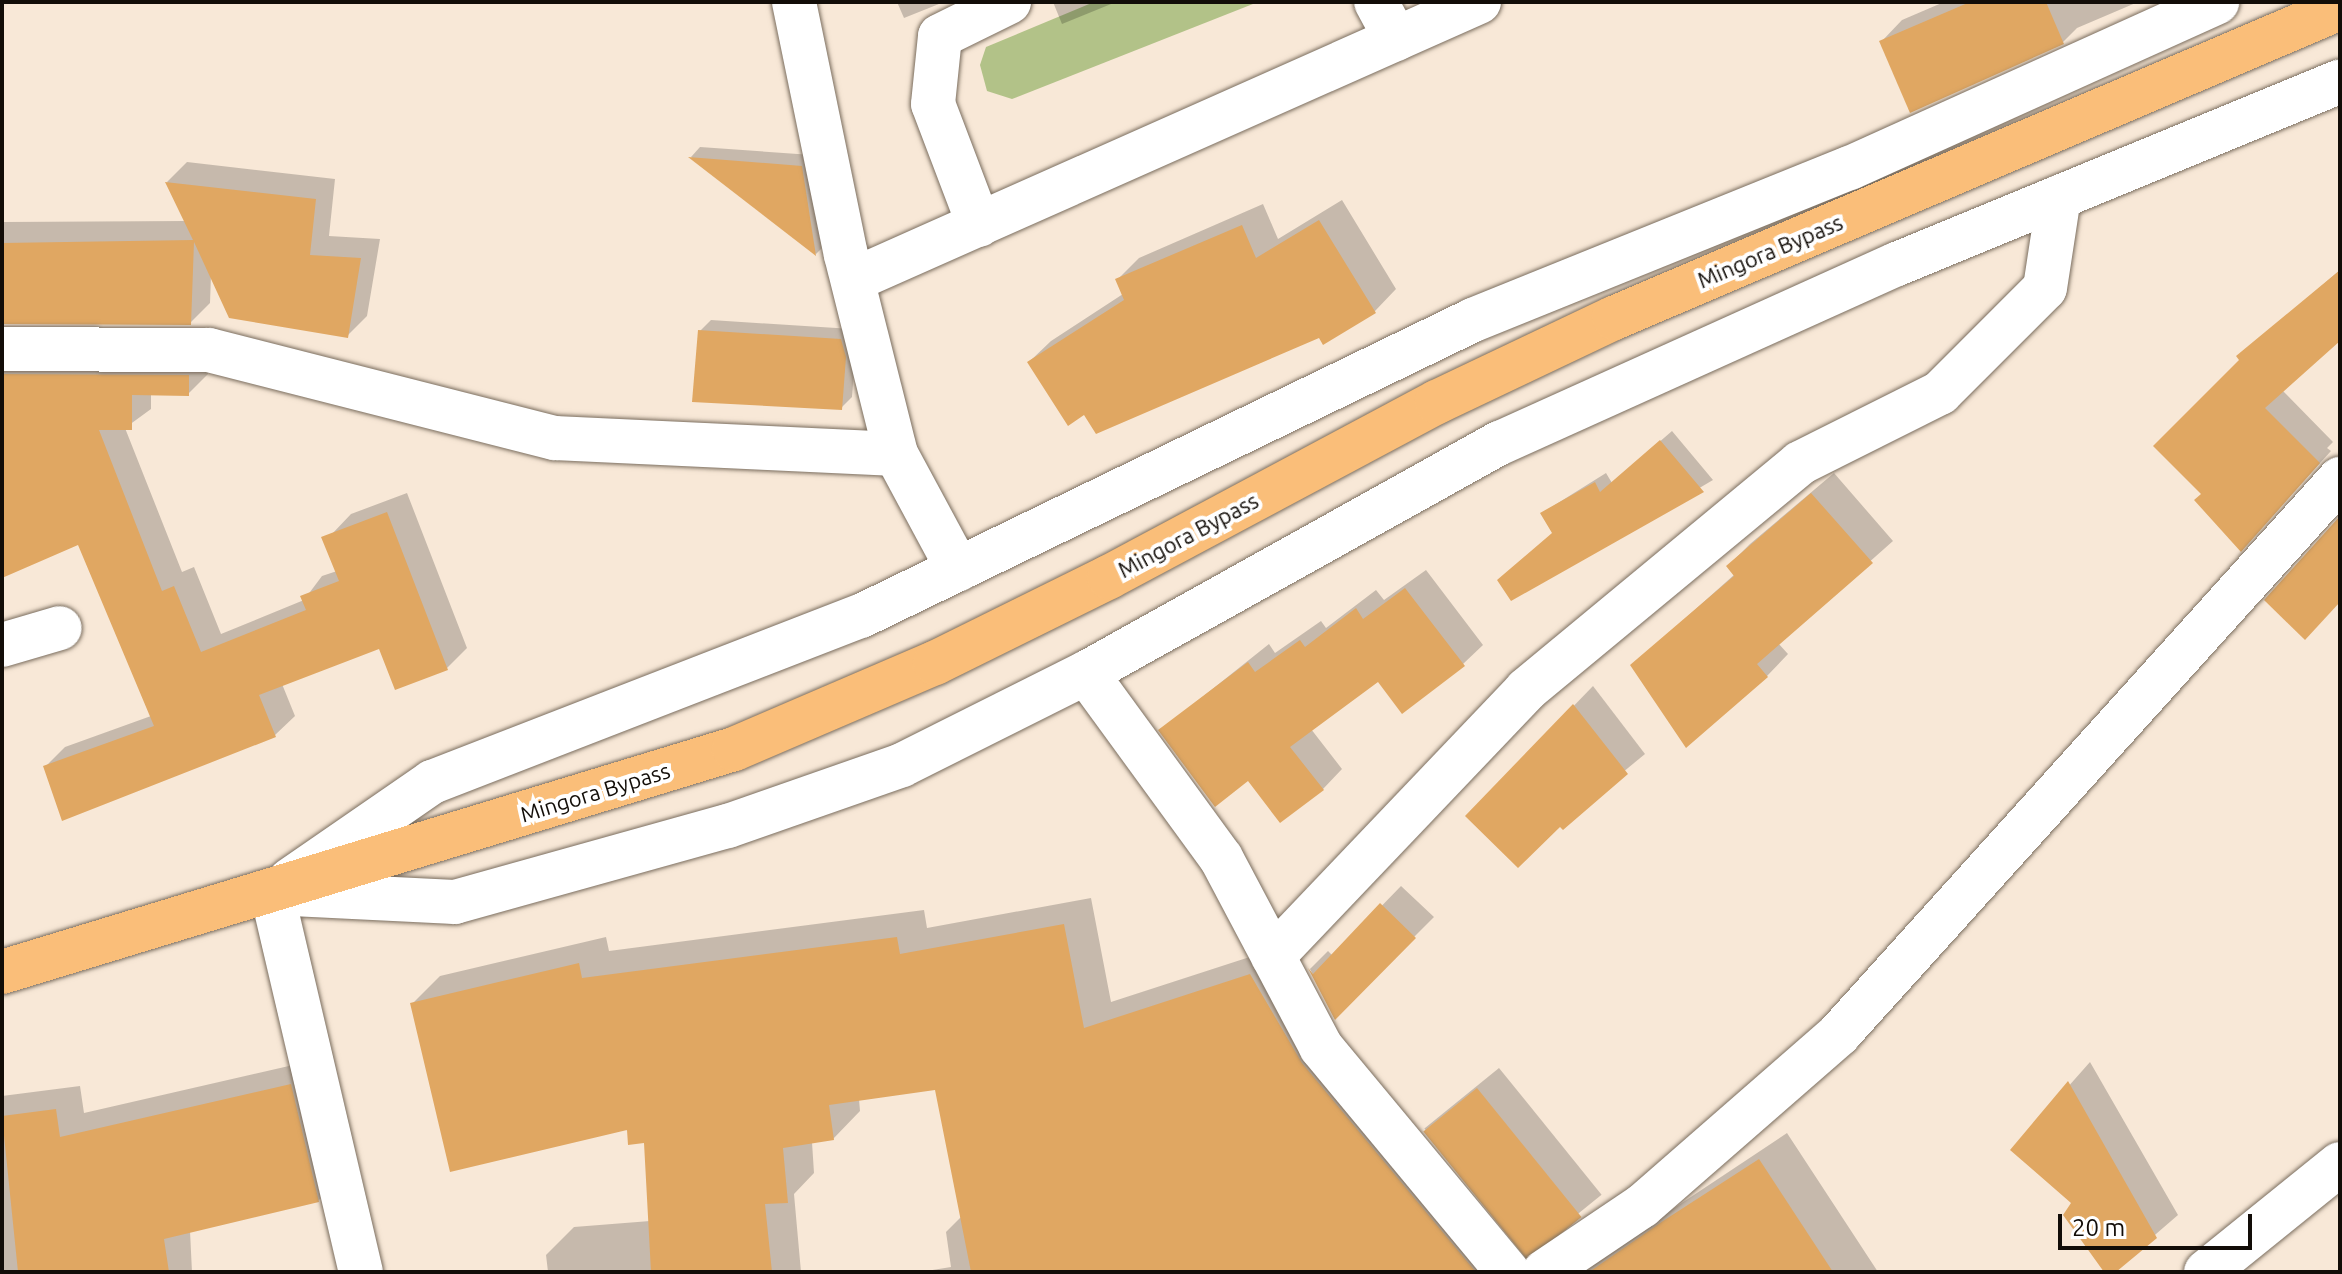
<!DOCTYPE html>
<style>
body{margin:0}
#map{position:relative;width:2342px;height:1274px;overflow:hidden;background:#f8e8d7;font-family:Ubuntu,sans-serif}
div>[style]{position:absolute}
.green>*{inset:0;background:#b2c288}
.shadow>*{inset:0;background:#0003;transform-origin:0 0}
.building>*{inset:0;background:#e0a762;transform-origin:0 0}
.roads{filter:drop-shadow(0 0 2px #7a6d5e) drop-shadow(0 0 2px #7a6d5e)}
.minor>*{height:44px;margin:-22px;padding:0 22px;transform-origin:22px;border-radius:22px;background:#fff}
.highway>*{height:44px;margin:-22px;padding:0 22px;transform-origin:22px;border-radius:22px;background:#fabe79}
span{translate:-50% -50%;white-space:nowrap;text-align:center;line-height:1.15;-webkit-text-stroke:8px #fff;paint-order:stroke}
.street-label{font-size:22px;color:#120d08}
.frame{position:absolute;inset:0;border:4px solid #120d08;pointer-events:none}
.scale{position:absolute;left:2058px;top:1214px;width:194px;height:36px;box-sizing:border-box;border:4px solid #120d08;border-top:0;padding-left:10px;font-size:24px;line-height:28px;white-space:nowrap;color:#120d08;-webkit-text-stroke:6px #fff;paint-order:stroke}
</style>
<div id="map">
<div class="green">
<div style="clip-path:polygon(1094px 2px,1258px 2px,1012px 99px,987px 91px,980px 65px,986px 47px)"></div>
</div>
<div class="shadow">
<div style="clip-path:polygon(897px 2px,944px 2px,904px 18px)"></div>
<div style="clip-path:polygon(1053px 2px,1116px 2px,1062px 24px)"></div>
<div style="clip-path:polygon(1944px 2px,2138px 2px,2077px 28px,2063px 42px,1881px 42px,1902px 20px)"></div>
<div style="clip-path:polygon(700px 147px,812px 155px,826px 244px,816px 254px,691px 157px)"></div>
<div style="clip-path:polygon(187px 162px,335px 179px,329px 236px,380px 239px,367px 316px,347px 336px,211px 275px,210px 303px,190px 323px,2px 322px,2px 222px,186px 221px,167px 182px)"></div>
<div style="clip-path:polygon(1342px 200px,1396px 289px,1375px 311px,1324px 342px,1320px 335px,1085px 413px,1029px 362px,1051px 341px,1123px 294px,1117px 280px,1139px 258px,1263px 204px,1278px 239px)"></div>
<div style="clip-path:polygon(2340px 270px,2340px 338px,2282px 390px,2333px 442px,2327px 448px,2331px 451px,2258px 531px,2204px 494px,2242px 360px,2239px 357px)"></div>
<div style="clip-path:polygon(711px 320px,852px 329px,856px 345px,852px 397px,841px 408px,700px 331px)"></div>
<div style="clip-path:polygon(2px 343px,208px 356px,208px 374px,188px 394px,151px 393px,151px 409px,125px 428px,182px 572px,194px 567px,221px 634px,304px 600px,322px 576px,337px 571px,331px 535px,351px 514px,407px 493px,467px 648px,447px 668px,380px 647px,282px 684px,295px 716px,275px 735px,45px 767px,65px 747px,151px 716px,80px 543px,2px 548px)"></div>
<div style="clip-path:polygon(1672px 431px,1713px 480px,1512px 598px,1554px 533px,1542px 513px,1606px 473px,1612px 483px)"></div>
<div style="clip-path:polygon(1834px 473px,1893px 541px,1778px 643px,1788px 654px,1767px 676px,1633px 665px,1735px 574px,1728px 566px,1750px 544px)"></div>
<div style="clip-path:polygon(1426px 570px,1483px 645px,1463px 664px,1378px 680px,1311px 729px,1342px 769px,1323px 789px,1248px 778px,1161px 730px,1269px 644px,1275px 653px,1321px 621px,1326px 628px,1376px 590px,1384px 600px)"></div>
<div style="clip-path:polygon(1593px 686px,1645px 754px,1560px 824px,1468px 815px)"></div>
<div style="clip-path:polygon(1401px 886px,1434px 917px,1335px 1016px,1310px 969px,1328px 951px,1333px 956px)"></div>
<div style="clip-path:polygon(1091px 898px,1111px 1002px,1277px 948px,1329px 1035px,1528px 1269px,1587px 1266px,1787px 1133px,1878px 1272px,920px 1272px,951px 1267px,946px 1232px,962px 1216px,937px 1088px,859px 1099px,860px 1111px,833px 1139px,812px 1142px,814px 1173px,794px 1194px,801px 1272px,548px 1272px,546px 1255px,574px 1227px,650px 1221px,645px 1141px,412px 1004px,440px 976px,606px 937px,609px 951px,924px 910px,927px 928px)"></div>
<div style="clip-path:polygon(315px 1060px,342px 1176px,318px 1201px,190px 1231px,192px 1272px,2px 1272px,2px 1096px,80px 1086px,84px 1113px)"></div>
<div style="clip-path:polygon(2090px 1062px,2178px 1215px,2112px 1272px,2107px 1272px,2074px 1203px,2012px 1150px)"></div>
<div style="left:1499px;top:1068px;width:163px;height:96px;rotate:51deg"></div>
</div>
<div class="building">
<div style="clip-path:polygon(1970px 2px,2046px 2px,2064px 44px,1910px 113px,1879px 41px)"></div>
<div style="clip-path:polygon(688px 157px,802px 166px,816px 256px)"></div>
<div style="clip-path:polygon(165px 182px,316px 199px,310px 255px,361px 258px,348px 338px,229px 318px,194px 242px,191px 325px,2px 324px,2px 243px,193px 240px)"></div>
<div style="clip-path:polygon(1319px 220px,1376px 313px,1323px 345px,1319px 338px,1096px 434px,1084px 415px,1068px 426px,1027px 362px,1124px 300px,1115px 279px,1242px 225px,1256px 258px)"></div>
<div style="clip-path:polygon(2340px 270px,2340px 341px,2265px 408px,2320px 463px,2241px 552px,2194px 500px,2201px 494px,2153px 446px,2239px 360px,2236px 356px)"></div>
<div style="clip-path:polygon(698px 330px,841px 339px,846px 357px,842px 410px,692px 402px)"></div>
<div style="clip-path:polygon(2px 374px,189px 375px,189px 396px,132px 395px,132px 430px,99px 430px,162px 591px,174px 586px,201px 652px,306px 610px,300px 596px,339px 581px,321px 537px,387px 512px,448px 670px,395px 690px,379px 649px,259px 695px,276px 737px,62px 821px,43px 766px,154px 726px,78px 545px,2px 578px)"></div>
<div style="clip-path:polygon(1660px 440px,1704px 492px,1511px 601px,1497px 580px,1552px 533px,1540px 513px,1595px 482px,1600px 492px)"></div>
<div style="clip-path:polygon(1811px 493px,1873px 563px,1757px 664px,1768px 677px,1686px 748px,1630px 665px,1734px 576px,1726px 566px)"></div>
<div style="clip-path:polygon(2340px 516px,2340px 602px,2305px 640px,2264px 600px)"></div>
<div style="clip-path:polygon(1405px 588px,1465px 666px,1402px 714px,1378px 682px,1290px 747px,1324px 790px,1280px 823px,1248px 781px,1215px 807px,1158px 730px,1248px 662px,1255px 672px,1300px 640px,1305px 647px,1356px 608px,1363px 619px)"></div>
<div style="clip-path:polygon(1573px 704px,1628px 774px,1563px 830px,1560px 827px,1518px 868px,1465px 816px)"></div>
<div style="clip-path:polygon(1380px 903px,1416px 938px,1335px 1020px,1308px 968px,1313px 974px)"></div>
<div style="clip-path:polygon(1064px 924px,1084px 1028px,1250px 974px,1302px 1063px,1476px 1272px,971px 1272px,935px 1090px,829px 1105px,834px 1140px,783px 1148px,788px 1203px,765px 1204px,772px 1272px,651px 1272px,644px 1143px,628px 1145px,627px 1130px,450px 1172px,410px 1003px,579px 963px,582px 978px,897px 937px,900px 954px)"></div>
<div style="clip-path:polygon(2068px 1081px,2157px 1238px,2116px 1272px,2104px 1272px,2063px 1215px,2071px 1203px,2010px 1150px)"></div>
<div style="clip-path:polygon(291px 1084px,319px 1202px,164px 1239px,169px 1272px,18px 1272px,2px 1116px,56px 1109px,60px 1137px)"></div>
<div style="left:1477px;top:1088px;width:166px;height:69px;rotate:51deg"></div>
<div style="clip-path:polygon(1759px 1159px,1833px 1272px,1589px 1272px,1663px 1221px)"></div>
</div>
<div class="roads">
<div class="minor">
<div style="left:794px;top:2px;width:258px;rotate:78.4deg"></div>
<div style="left:846px;top:255px;width:205px;rotate:75.9deg"></div>
<div style="left:896px;top:454px;width:131px;rotate:61.7deg"></div>
<div style="left:1376px;top:2px;width:42px;rotate:61.6deg"></div>
<div style="left:979px;top:225px;width:129px;rotate:-110.8deg"></div>
<div style="left:933px;top:104px;width:68px;rotate:-84.1deg"></div>
<div style="left:940px;top:36px;width:77px;rotate:-26.2deg"></div>
<div style="left:853px;top:280px;width:685px;rotate:-23.95deg"></div>
<div style="left:2px;top:349px;width:207px;rotate:0.3deg"></div>
<div style="left:209px;top:350px;width:357px;rotate:14.3deg"></div>
<div style="left:555px;top:438px;width:341px;rotate:2.7deg"></div>
<div style="left:2px;top:645px;width:60px;rotate:-16.3deg"></div>
<div style="left:1086px;top:673px;width:229px;rotate:53.9deg"></div>
<div style="left:1221px;top:858px;width:214px;rotate:62.1deg"></div>
<div style="left:1321px;top:1047px;width:293px;rotate:50.3deg"></div>
<div style="left:290px;top:880px;width:173px;rotate:-34.6deg"></div>
<div style="left:432px;top:782px;width:460px;rotate:-21.2deg"></div>
<div style="left:861px;top:616px;width:680px;rotate:-25.81deg"></div>
<div style="left:1473px;top:320px;width:406px;rotate:-22deg"></div>
<div style="left:1850px;top:168px;width:403px;rotate:-24.3deg"></div>
<div style="left:272px;top:893px;width:183px;rotate:2.8deg"></div>
<div style="left:455px;top:902px;width:283px;rotate:-15.6deg"></div>
<div style="left:728px;top:826px;width:184px;rotate:-19.3deg"></div>
<div style="left:902px;top:765px;width:206px;rotate:-26.6deg"></div>
<div style="left:1086px;top:673px;width:474px;rotate:-29.1deg"></div>
<div style="left:1500px;top:443px;width:435px;rotate:-24.3deg"></div>
<div style="left:1897px;top:264px;width:479px;rotate:-22.4deg"></div>
<div style="left:272px;top:893px;width:389px;rotate:76.8deg"></div>
<div style="left:1273px;top:956px;width:367px;rotate:-46.4deg"></div>
<div style="left:1526px;top:690px;width:356px;rotate:-39.6deg"></div>
<div style="left:1800px;top:463px;width:157px;rotate:-26.6deg"></div>
<div style="left:1940px;top:393px;width:148px;rotate:-45deg"></div>
<div style="left:2045px;top:288px;width:92px;rotate:-81.3deg"></div>
<div style="left:1544px;top:1272px;width:118px;rotate:-34deg"></div>
<div style="left:1642px;top:1206px;width:262px;rotate:-41.1deg"></div>
<div style="left:1839px;top:1034px;width:748px;rotate:-47.93deg"></div>
<div style="left:2206px;top:1272px;width:172px;rotate:-38.9deg"></div>
</div>
<div class="highway">
<div style="left:2px;top:972px;width:765px;rotate:-16.94deg"></div>
<div style="left:734px;top:749px;width:219px;rotate:-23.2deg"></div>
<div style="left:935px;top:663px;width:194px;rotate:-26.3deg"></div>
<div style="left:1109px;top:577px;width:372px;rotate:-28.1deg"></div>
<div style="left:1437px;top:402px;width:196px;rotate:-25.4deg"></div>
<div style="left:1614px;top:318px;width:789px;rotate:-23.12deg"></div>
</div>
</div>
<div class="street-label">
<span style="left:1770px;top:251px;rotate:-23deg">Mingora Bypass</span>
<span style="left:1188px;top:535px;rotate:-28deg">Mingora Bypass</span>
<span style="left:595px;top:792px;rotate:-17deg">Mingora Bypass</span>
</div>
<div class="frame"></div>
<div class="scale">20 m</div>
</div>
